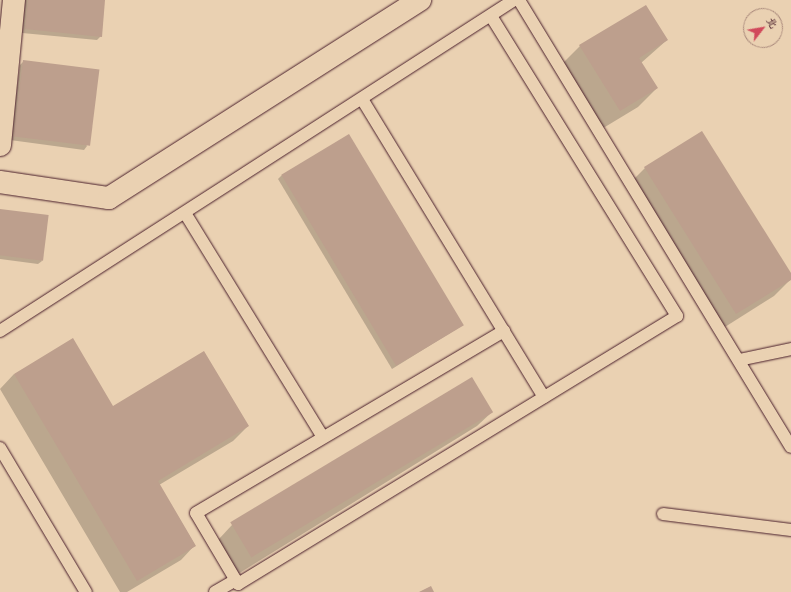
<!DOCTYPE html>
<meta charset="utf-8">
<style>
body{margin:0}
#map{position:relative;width:791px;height:592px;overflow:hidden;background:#ead1b2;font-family:"Patrick Hand","LXGW WenKai TC",sans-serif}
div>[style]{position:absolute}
.shadow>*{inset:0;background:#0003}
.building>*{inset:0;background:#bd9f8d;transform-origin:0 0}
.roads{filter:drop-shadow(0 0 1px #4a1f2b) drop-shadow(0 0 1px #4a1f2b)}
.lane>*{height:12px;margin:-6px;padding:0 6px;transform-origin:6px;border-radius:6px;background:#ead1b2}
.street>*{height:22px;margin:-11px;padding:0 11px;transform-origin:11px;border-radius:11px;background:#ead1b2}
span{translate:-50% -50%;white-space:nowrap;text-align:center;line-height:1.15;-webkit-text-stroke:3px #ead1b2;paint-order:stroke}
.north{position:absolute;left:743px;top:8px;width:40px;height:40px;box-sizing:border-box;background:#ead1b2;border:1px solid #aa8a7c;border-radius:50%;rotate:59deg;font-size:11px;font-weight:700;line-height:16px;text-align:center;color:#4a1f2b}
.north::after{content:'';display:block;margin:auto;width:14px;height:18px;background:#d1495b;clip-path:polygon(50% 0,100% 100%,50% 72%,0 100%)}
</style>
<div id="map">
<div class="shadow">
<div style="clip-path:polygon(25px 0,104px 0,101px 36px,97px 40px,22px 33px)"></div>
<div style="clip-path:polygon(667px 40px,641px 63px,657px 88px,638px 107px,600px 130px,561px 65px,580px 46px)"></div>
<div style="clip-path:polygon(24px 61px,87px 146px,84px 150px,10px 140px,20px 65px)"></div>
<div style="clip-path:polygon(645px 168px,791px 275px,791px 279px,774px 296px,717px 332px,626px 187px)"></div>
<div style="clip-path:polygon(282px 175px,463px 325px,392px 369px,278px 179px)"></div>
<div style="clip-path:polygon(0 210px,42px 261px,38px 264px,0 259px)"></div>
<div style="clip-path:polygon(14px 374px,113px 407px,248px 426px,233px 441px,159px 485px,195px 545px,181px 560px,127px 592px,120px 592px,0 389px)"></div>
<div style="clip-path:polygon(492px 412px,477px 426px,238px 574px,218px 540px,232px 525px)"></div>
</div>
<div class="building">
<div style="clip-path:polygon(28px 0,105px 0,102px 37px,25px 29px)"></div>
<div style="clip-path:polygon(646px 5px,668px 40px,639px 58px,658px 88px,620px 111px,579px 45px)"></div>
<div style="left:23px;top:60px;width:77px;height:77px;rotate:7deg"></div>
<div style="clip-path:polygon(702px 131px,791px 273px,791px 280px,736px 314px,644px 167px)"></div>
<div style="left:349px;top:134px;width:223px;height:79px;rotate:59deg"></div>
<div style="left:0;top:209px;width:49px;height:46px;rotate:7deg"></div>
<div style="clip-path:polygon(73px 338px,113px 406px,204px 351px,249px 426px,158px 481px,196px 546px,137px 581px,14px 374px)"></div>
<div style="left:472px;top:377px;width:41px;height:282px;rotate:59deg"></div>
<div style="clip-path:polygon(431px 586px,434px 592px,419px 592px)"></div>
</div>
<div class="roads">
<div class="lane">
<div style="left:519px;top:0;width:523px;rotate:58.68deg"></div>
<div style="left:491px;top:16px;width:353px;rotate:58.2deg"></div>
<div style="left:677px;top:316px;width:514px;rotate:148.6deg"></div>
<div style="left:238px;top:584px;width:82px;rotate:-120.6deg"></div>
<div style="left:196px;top:513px;width:358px;rotate:-30.6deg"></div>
<div style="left:362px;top:99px;width:349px;rotate:58.6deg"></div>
<div style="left:185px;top:213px;width:263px;rotate:58.4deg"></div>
<div style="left:0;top:331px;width:611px;rotate:-32.78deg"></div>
<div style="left:739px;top:360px;width:53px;rotate:-11.9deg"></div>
<div style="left:0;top:448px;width:168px;rotate:59.2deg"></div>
<div style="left:663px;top:514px;width:129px;rotate:7.1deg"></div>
<div style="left:215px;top:592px;width:24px;rotate:-30deg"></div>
</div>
<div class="street">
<div style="left:0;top:145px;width:146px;rotate:-84.5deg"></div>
<div style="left:0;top:182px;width:110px;rotate:8.4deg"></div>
<div style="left:109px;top:198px;width:369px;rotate:-32.5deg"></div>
</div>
</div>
<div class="north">北</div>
</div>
